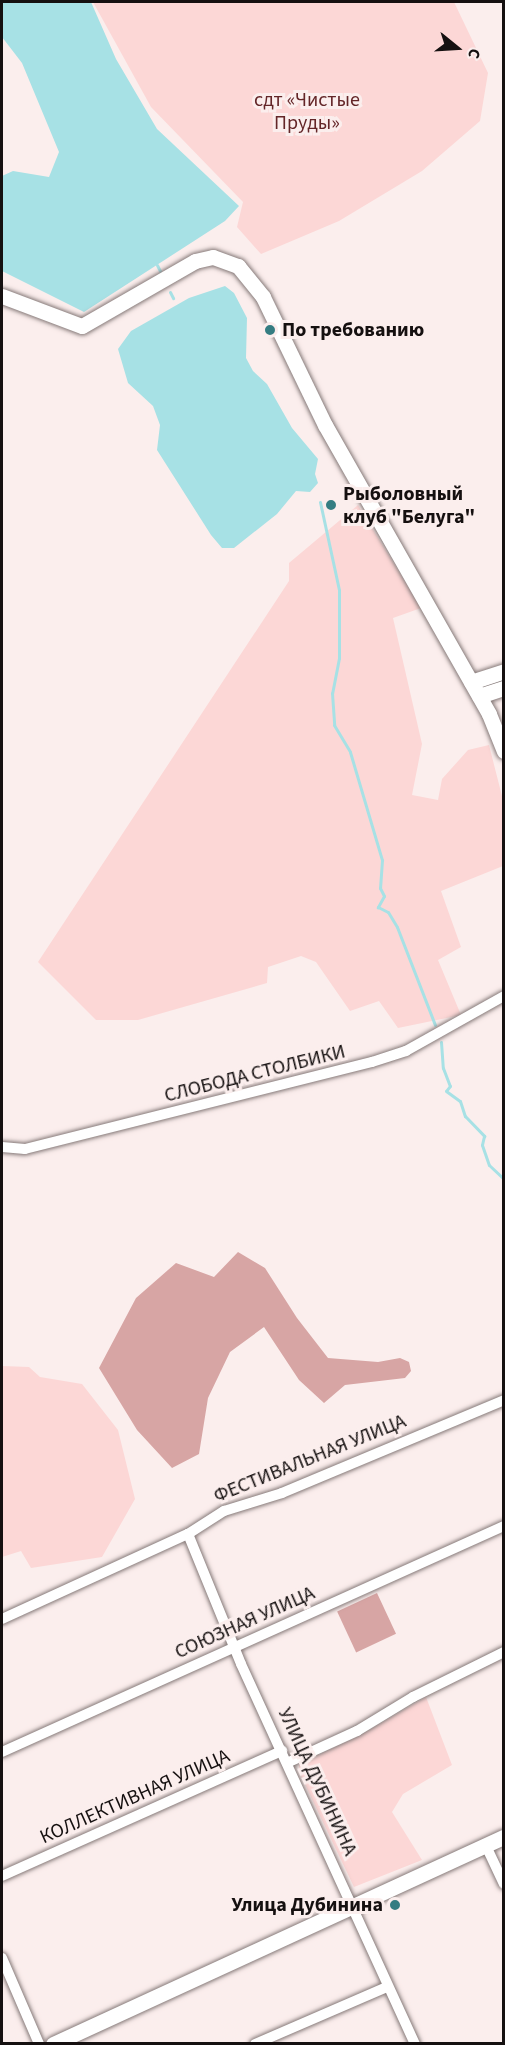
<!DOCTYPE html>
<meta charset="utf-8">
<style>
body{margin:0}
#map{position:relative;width:505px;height:2045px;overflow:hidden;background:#fbeeed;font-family:"Source Sans 3",sans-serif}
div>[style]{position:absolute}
.green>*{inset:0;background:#fcd7d6}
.forest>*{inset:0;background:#d7a5a4;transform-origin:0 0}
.water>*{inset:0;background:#a7e1e5}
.stream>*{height:3px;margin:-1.5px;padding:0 1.5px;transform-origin:1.5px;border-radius:1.5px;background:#a7e1e5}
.roads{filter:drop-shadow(0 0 2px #867a79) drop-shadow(0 0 2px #867a79)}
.street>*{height:10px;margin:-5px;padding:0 5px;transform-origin:5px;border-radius:5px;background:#fff}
.secondary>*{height:15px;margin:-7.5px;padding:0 7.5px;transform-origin:7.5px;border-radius:7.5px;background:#fff}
.dots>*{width:16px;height:16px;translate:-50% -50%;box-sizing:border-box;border:3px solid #fbeeed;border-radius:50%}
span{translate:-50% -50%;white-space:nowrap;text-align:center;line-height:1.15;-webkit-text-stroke:6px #fbeeed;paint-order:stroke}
.park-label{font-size:20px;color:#642628}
.poi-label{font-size:20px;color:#151010;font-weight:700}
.left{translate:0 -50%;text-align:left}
.right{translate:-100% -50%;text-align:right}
.street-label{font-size:20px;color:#151010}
.frame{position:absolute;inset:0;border:3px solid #151010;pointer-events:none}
.north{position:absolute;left:427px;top:18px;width:60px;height:60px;-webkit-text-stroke:4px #fbeeed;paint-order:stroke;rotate:108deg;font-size:16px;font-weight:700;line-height:24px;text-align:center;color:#151010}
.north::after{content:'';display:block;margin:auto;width:21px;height:27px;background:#151010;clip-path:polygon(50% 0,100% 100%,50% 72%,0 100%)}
</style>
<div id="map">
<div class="green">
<div style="clip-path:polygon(93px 2px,454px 2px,488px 73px,480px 121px,422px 171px,339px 221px,261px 254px,237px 227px,243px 202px,151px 107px)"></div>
<div style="clip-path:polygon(358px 505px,421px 608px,393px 618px,422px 744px,412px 795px,438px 800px,442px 779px,468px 750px,489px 745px,503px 800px,503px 866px,441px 891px,461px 947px,438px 960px,461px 1015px,398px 1028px,379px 1001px,350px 1011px,316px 962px,301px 956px,268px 967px,267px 983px,138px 1020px,96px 1020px,38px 962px,289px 581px,289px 563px)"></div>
<div style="clip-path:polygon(2px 1366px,29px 1367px,40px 1377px,82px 1384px,118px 1430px,135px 1499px,102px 1557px,31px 1568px,21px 1551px,2px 1557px)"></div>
<div style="clip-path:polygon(426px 1697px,452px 1765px,403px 1794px,392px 1812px,422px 1860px,354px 1887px,299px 1772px,299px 1764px,359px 1736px)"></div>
</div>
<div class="forest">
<div style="clip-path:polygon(238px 1252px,265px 1268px,297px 1318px,328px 1358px,378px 1362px,400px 1358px,409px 1362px,411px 1371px,405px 1378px,345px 1385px,324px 1403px,299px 1380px,264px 1327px,230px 1352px,208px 1398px,199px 1454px,172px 1468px,137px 1430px,99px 1368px,136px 1298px,176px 1263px,214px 1277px)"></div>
<div style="left:377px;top:1593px;width:45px;height:44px;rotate:65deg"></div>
</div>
<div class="water">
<div style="clip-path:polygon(2px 2px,91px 2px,116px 59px,157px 129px,239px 206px,225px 221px,84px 312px,2px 271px,2px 176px,13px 171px,49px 177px,59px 152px,22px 63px,2px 37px)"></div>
<div style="clip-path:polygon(225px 286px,234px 293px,247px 318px,246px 358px,253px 371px,267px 384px,292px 428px,318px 459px,315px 474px,318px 483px,310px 492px,296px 491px,277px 514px,234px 548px,222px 548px,211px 535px,157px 450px,160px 425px,153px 406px,128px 383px,118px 349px,131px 331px,189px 298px)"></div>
</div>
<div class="stream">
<div style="left:157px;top:265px;width:7px;rotate:63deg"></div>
<div style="left:170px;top:292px;width:7px;rotate:63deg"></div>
<div style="left:320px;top:502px;width:90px;rotate:77.8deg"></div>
<div style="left:339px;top:590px;width:68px;rotate:90deg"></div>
<div style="left:339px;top:658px;width:36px;rotate:101deg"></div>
<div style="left:332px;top:693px;width:32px;rotate:86deg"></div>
<div style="left:334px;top:725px;width:31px;rotate:59deg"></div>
<div style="left:350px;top:752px;width:113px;rotate:73.5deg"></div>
<div style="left:382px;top:860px;width:28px;rotate:94deg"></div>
<div style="left:380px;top:888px;width:9px;rotate:63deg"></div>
<div style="left:384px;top:896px;width:13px;rotate:119deg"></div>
<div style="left:378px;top:907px;width:11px;rotate:27deg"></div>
<div style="left:388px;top:912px;width:17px;rotate:59deg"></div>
<div style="left:397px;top:927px;width:105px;rotate:68.8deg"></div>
<div style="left:441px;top:1042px;width:26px;rotate:86deg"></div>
<div style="left:443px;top:1068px;width:19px;rotate:69deg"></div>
<div style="left:450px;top:1086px;width:6px;rotate:129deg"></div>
<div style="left:446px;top:1091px;width:17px;rotate:36deg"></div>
<div style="left:460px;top:1101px;width:16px;rotate:72deg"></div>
<div style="left:465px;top:1116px;width:28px;rotate:46deg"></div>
<div style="left:484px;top:1136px;width:9px;rotate:103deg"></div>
<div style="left:482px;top:1145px;width:21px;rotate:71deg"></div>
<div style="left:489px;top:1165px;width:21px;rotate:43deg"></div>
</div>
<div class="roads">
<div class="street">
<div style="left:2px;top:1147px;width:23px;rotate:5deg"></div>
<div style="left:25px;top:1149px;width:358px;rotate:-14.1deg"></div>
<div style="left:372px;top:1062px;width:36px;rotate:-18deg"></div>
<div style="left:406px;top:1051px;width:112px;rotate:-29.3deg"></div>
<div style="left:188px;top:1534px;width:140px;rotate:67.8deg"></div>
<div style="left:241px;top:1664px;width:418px;rotate:65.4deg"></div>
<div style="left:2px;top:1619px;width:205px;rotate:-24.6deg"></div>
<div style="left:188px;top:1534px;width:43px;rotate:-32.6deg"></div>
<div style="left:224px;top:1511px;width:61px;rotate:-17.2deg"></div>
<div style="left:282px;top:1493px;width:241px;rotate:-22.7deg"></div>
<div style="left:2px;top:1752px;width:551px;rotate:-24.24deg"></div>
<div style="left:289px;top:1762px;width:75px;rotate:-24.5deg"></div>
<div style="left:357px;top:1731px;width:66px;rotate:-31.3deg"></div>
<div style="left:413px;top:1697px;width:102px;rotate:-26.3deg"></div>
<div style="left:486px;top:1846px;width:42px;rotate:64.7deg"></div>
<div style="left:2px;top:1876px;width:307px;rotate:-24.1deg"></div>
<div style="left:2px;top:1958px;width:94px;rotate:66.7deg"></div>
<div style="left:255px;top:2044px;width:144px;rotate:-23.4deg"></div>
</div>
<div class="secondary">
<div style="left:2px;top:296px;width:85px;rotate:20.6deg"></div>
<div style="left:82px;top:326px;width:130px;rotate:-29.9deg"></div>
<div style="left:195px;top:261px;width:18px;rotate:-13deg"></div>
<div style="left:213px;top:257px;width:27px;rotate:20deg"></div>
<div style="left:238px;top:266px;width:40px;rotate:51deg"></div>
<div style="left:263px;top:297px;width:142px;rotate:64.2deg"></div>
<div style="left:325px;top:425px;width:332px;rotate:60.4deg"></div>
<div style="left:489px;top:714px;width:40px;rotate:68deg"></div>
<div style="left:471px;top:682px;width:35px;rotate:-18deg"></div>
<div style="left:479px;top:696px;width:26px;rotate:-18deg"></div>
<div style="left:53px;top:2044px;width:496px;rotate:-24.7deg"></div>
</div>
</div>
<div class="dots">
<div style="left:270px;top:330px;background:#347d82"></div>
<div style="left:331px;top:505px;background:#347d82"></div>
<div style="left:395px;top:1905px;background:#347d82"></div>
</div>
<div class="park-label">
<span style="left:307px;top:112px">сдт «Чистые<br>Пруды»</span>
</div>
<div class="poi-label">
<span class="left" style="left:282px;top:330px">По требованию</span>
<span class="left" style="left:343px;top:506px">Рыболовный<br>клуб "Белуга"</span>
<span class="right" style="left:383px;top:1905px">Улица Дубинина</span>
</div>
<div class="street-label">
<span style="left:255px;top:1074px;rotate:-14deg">СЛОБОДА СТОЛБИКИ</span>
<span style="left:310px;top:1459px;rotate:-22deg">ФЕСТИВАЛЬНАЯ УЛИЦА</span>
<span style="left:245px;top:1623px;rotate:-24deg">СОЮЗНАЯ УЛИЦА</span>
<span style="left:317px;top:1782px;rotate:65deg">УЛИЦА ДУБИНИНА</span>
<span style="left:135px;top:1797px;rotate:-24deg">КОЛЛЕКТИВНАЯ УЛИЦА</span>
</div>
<div class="frame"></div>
<div class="north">С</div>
</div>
